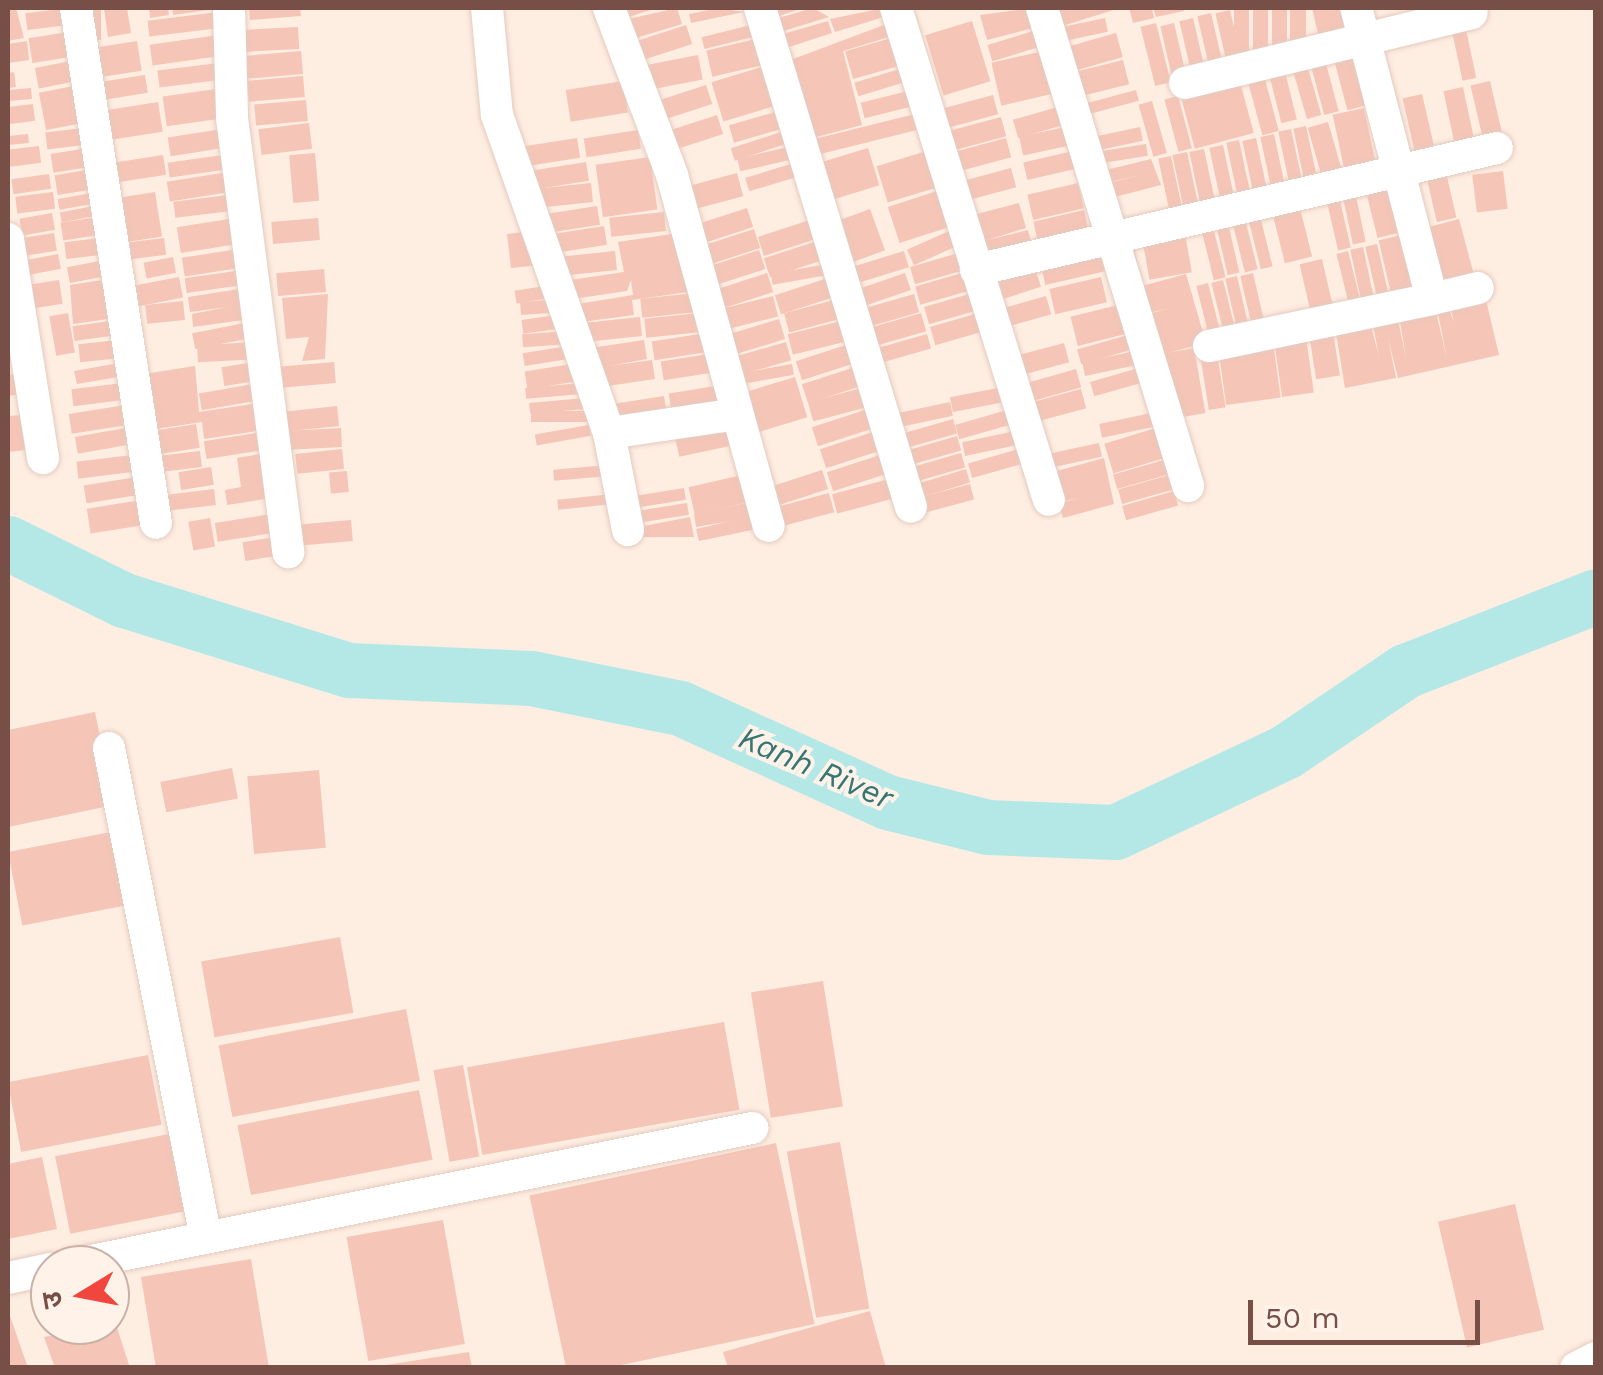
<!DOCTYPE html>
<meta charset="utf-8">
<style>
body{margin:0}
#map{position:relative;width:1603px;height:1375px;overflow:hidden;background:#feede1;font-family:"Work Sans","Noto Sans Devanagari",sans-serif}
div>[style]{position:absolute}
.river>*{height:55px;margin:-27.5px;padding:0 27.5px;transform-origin:27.5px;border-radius:27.5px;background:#b4e8e7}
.building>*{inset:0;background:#f5c5b7;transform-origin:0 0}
.roads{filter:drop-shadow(0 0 2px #e4cabf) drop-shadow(0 0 2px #e4cabf)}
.minor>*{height:32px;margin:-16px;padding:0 16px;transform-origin:16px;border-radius:16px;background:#fff}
span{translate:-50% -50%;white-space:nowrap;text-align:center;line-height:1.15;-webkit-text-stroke:8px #fff2e9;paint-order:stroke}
.water-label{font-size:32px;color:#367675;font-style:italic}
.frame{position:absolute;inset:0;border:10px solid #774f46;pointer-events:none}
.north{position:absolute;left:30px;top:1245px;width:100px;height:100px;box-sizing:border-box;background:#fff2e9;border:2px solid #c9b1a8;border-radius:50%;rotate:260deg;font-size:28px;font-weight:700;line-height:40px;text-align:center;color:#774f46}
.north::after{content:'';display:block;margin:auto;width:35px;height:45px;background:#f0463d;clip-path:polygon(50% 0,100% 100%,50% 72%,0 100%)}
.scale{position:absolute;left:1248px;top:1300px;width:232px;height:45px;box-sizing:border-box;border:5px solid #774f46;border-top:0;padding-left:12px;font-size:30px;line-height:35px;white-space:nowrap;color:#774f46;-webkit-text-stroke:8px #fff2e9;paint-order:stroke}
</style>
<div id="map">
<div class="river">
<div style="left:8px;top:543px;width:129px;rotate:26.2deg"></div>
<div style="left:124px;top:600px;width:236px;rotate:17.3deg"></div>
<div style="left:349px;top:670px;width:182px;rotate:2.5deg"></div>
<div style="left:531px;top:678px;width:152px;rotate:11.4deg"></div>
<div style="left:680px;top:708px;width:227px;rotate:24.4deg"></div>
<div style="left:887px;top:802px;width:104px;rotate:13.9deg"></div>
<div style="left:988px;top:827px;width:127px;rotate:2.3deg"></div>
<div style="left:1115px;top:832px;width:188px;rotate:-25.2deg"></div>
<div style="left:1285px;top:752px;width:145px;rotate:-34deg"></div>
<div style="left:1405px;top:671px;width:205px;rotate:-21.4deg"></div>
</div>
<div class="building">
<div style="clip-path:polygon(8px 8px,16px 8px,24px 38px,8px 41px)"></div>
<div style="left:68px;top:8px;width:17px;height:43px;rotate:83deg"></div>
<div style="left:83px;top:8px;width:18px;height:32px"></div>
<div style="clip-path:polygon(104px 8px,127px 8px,131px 33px,108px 37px)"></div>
<div style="clip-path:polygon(149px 8px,168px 8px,169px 15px,150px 18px)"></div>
<div style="clip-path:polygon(172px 8px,209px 8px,209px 10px,173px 15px)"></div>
<div style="clip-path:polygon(249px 8px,300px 8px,301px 16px,250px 20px)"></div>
<div style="clip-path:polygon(618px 8px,657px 8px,622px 19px)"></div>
<div style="clip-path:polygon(677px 8px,682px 24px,626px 41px,620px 21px)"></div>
<div style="clip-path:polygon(719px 8px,744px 12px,691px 23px,689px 14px)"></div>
<div style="clip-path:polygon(769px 8px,804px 8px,772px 18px)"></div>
<div style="clip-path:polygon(813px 8px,829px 17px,777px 33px,772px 20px)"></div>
<div style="clip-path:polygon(884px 8px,887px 16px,835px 32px,830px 19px)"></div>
<div style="clip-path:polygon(1032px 8px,1037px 27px,987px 40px,980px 15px)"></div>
<div style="clip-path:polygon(1053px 8px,1120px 8px,1059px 27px)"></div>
<div style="clip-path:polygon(1129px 8px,1152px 8px,1154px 18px,1133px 23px)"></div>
<div style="clip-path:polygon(1153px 8px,1183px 8px,1184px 11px,1156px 17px)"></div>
<div style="left:1234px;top:8px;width:15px;height:54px"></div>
<div style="left:1253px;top:8px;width:15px;height:50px"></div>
<div style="left:1272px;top:8px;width:15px;height:44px"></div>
<div style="left:1290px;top:8px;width:16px;height:40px"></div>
<div style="clip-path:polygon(1312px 8px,1343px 8px,1350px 35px,1320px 42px)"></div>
<div style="left:1230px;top:10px;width:54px;height:15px;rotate:77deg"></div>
<div style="left:218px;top:12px;width:16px;height:71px;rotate:83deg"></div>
<div style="left:1211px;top:13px;width:54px;height:14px;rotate:77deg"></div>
<div style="left:1105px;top:18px;width:14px;height:46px;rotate:78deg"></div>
<div style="left:1193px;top:18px;width:54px;height:14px;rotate:77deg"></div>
<div style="clip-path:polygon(828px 21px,832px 33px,780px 50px,776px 36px)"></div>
<div style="left:972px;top:21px;width:63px;height:49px;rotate:73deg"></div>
<div style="clip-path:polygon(892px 22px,896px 35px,843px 51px,862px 125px,805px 140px,785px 62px)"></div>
<div style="left:1156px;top:23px;width:61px;height:16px;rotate:76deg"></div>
<div style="left:1174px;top:23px;width:54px;height:14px;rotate:77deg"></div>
<div style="left:686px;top:25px;width:20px;height:59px;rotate:72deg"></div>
<div style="left:751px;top:25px;width:12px;height:51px;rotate:76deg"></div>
<div style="left:1465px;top:25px;width:54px;height:14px;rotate:78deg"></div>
<div style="left:298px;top:27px;width:22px;height:56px;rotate:87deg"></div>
<div style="left:1040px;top:29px;width:17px;height:55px;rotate:73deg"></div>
<div style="left:74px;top:31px;width:25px;height:46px;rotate:81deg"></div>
<div style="left:1116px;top:33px;width:25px;height:52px;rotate:74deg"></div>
<div style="left:219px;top:35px;width:21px;height:70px;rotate:82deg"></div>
<div style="left:898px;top:36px;width:29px;height:55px;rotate:74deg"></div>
<div style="left:756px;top:39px;width:27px;height:51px;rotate:77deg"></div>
<div style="clip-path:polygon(27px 41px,29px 60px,8px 63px,8px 44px)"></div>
<div style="left:137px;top:41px;width:30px;height:43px;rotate:81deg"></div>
<div style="left:1047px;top:50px;width:44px;height:57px;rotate:77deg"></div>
<div style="left:301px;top:51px;width:23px;height:56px;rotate:85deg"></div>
<div style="left:1356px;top:53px;width:53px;height:23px;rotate:75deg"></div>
<div style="left:698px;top:55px;width:25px;height:54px;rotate:79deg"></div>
<div style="left:81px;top:59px;width:21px;height:47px;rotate:79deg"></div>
<div style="left:1123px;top:60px;width:25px;height:53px;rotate:76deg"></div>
<div style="left:1325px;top:60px;width:53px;height:15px;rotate:75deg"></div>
<div style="left:219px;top:63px;width:17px;height:62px;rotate:83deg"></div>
<div style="left:1307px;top:65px;width:52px;height:15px;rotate:74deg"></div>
<div style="left:765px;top:66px;width:41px;height:56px;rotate:73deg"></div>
<div style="left:906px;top:67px;width:14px;height:54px;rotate:73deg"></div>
<div style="left:1284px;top:68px;width:53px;height:16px;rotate:76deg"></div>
<div style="clip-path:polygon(14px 72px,16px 87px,8px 88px,8px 73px)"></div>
<div style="left:1263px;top:72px;width:61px;height:17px;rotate:75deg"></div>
<div style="left:145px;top:75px;width:18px;height:47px;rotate:81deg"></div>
<div style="left:303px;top:76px;width:21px;height:56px;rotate:85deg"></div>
<div style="left:1239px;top:78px;width:57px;height:61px;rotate:75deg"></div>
<div style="left:623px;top:81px;width:32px;height:58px;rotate:81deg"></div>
<div style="left:1490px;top:81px;width:55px;height:20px;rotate:77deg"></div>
<div style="left:84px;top:84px;width:38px;height:46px;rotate:79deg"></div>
<div style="left:706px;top:85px;width:20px;height:59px;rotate:72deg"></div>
<div style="left:1463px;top:87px;width:55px;height:20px;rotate:78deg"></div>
<div style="left:31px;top:88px;width:11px;height:23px;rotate:85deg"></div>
<div style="left:223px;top:88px;width:30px;height:61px;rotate:82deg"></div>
<div style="left:916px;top:89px;width:16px;height:57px;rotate:76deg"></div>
<div style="left:1136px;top:90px;width:11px;height:61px;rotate:75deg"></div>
<div style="left:1422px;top:94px;width:55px;height:20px;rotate:77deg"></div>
<div style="left:993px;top:95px;width:20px;height:51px;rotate:75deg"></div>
<div style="left:1178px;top:96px;width:54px;height:14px;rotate:75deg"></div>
<div style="left:306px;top:100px;width:21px;height:52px;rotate:85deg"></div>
<div style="left:1152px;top:101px;width:54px;height:14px;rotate:74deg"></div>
<div style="left:158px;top:102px;width:30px;height:59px;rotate:81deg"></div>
<div style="left:33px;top:104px;width:17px;height:25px;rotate:83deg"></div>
<div style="left:1061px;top:106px;width:19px;height:50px;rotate:74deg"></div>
<div style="left:1364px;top:108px;width:56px;height:32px;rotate:78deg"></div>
<div style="left:779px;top:111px;width:18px;height:52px;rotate:74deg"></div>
<div style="left:923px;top:112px;width:16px;height:116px;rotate:76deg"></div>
<div style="left:717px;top:115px;width:20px;height:59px;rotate:72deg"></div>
<div style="left:1001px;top:117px;width:20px;height:52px;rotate:75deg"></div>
<div style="left:1328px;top:122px;width:55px;height:21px;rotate:74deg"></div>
<div style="left:309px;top:123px;width:26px;height:51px;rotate:83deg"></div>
<div style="left:1070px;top:126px;width:19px;height:52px;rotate:78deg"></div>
<div style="left:1306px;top:126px;width:60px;height:13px;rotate:78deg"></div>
<div style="left:91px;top:127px;width:17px;height:46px;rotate:83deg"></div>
<div style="left:1140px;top:127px;width:14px;height:53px;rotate:78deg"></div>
<div style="left:222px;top:129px;width:19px;height:55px;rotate:81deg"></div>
<div style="left:1291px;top:129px;width:60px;height:13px;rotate:78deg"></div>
<div style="left:638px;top:130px;width:19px;height:55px;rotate:81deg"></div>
<div style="left:784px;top:131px;width:13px;height:56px;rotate:72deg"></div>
<div style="left:28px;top:134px;width:9px;height:20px;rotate:84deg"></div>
<div style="left:1274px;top:134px;width:60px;height:14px;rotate:78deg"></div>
<div style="left:577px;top:138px;width:20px;height:55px;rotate:81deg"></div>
<div style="left:1006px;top:138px;width:20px;height:52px;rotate:75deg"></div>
<div style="left:1256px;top:138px;width:57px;height:14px;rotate:78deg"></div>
<div style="left:1239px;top:140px;width:60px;height:13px;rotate:78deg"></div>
<div style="left:1146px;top:144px;width:12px;height:54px;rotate:81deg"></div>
<div style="left:1223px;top:145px;width:60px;height:14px;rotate:78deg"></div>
<div style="left:39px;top:146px;width:17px;height:31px;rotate:83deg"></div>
<div style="left:94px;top:147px;width:19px;height:44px;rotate:81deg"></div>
<div style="left:788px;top:147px;width:13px;height:52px;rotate:77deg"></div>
<div style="left:868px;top:148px;width:39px;height:55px;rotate:73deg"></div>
<div style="left:933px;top:149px;width:38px;height:59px;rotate:73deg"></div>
<div style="left:1204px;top:149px;width:60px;height:15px;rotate:78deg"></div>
<div style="left:1073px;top:151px;width:18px;height:51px;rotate:77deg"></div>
<div style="left:1187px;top:152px;width:60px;height:15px;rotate:78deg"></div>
<div style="left:315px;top:153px;width:48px;height:26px;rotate:85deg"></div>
<div style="left:230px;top:154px;width:15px;height:63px;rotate:82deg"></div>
<div style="left:163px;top:155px;width:20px;height:55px;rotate:81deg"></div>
<div style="left:1171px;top:156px;width:60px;height:13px;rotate:78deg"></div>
<div style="left:650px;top:157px;width:53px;height:55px;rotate:82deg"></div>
<div style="clip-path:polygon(1151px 159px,1161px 185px,1103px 200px,1100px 185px,1142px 175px,1100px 184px,1098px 172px)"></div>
<div style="left:586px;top:162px;width:19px;height:54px;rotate:81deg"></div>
<div style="left:794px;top:163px;width:14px;height:51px;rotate:73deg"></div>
<div style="left:1444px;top:164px;width:55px;height:20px;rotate:77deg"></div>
<div style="left:100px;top:168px;width:20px;height:46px;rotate:81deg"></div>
<div style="left:1011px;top:168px;width:20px;height:51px;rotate:75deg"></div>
<div style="left:1503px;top:171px;width:38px;height:31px;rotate:83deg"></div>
<div style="left:228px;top:172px;width:20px;height:62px;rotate:81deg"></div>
<div style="left:737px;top:173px;width:24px;height:49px;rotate:75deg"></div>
<div style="left:49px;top:174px;width:15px;height:38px;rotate:82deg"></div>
<div style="left:1391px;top:180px;width:53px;height:27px;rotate:76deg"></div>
<div style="left:591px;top:183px;width:19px;height:55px;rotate:84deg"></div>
<div style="left:1078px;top:183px;width:26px;height:52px;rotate:77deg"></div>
<div style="left:1354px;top:187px;width:56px;height:13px;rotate:78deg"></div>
<div style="left:943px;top:189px;width:38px;height:58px;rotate:72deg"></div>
<div style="left:103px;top:191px;width:11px;height:46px;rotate:80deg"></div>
<div style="left:53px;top:192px;width:17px;height:38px;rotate:83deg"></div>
<div style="left:155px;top:192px;width:45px;height:37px;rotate:81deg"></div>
<div style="left:1338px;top:192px;width:57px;height:13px;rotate:77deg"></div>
<div style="left:229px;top:195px;width:16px;height:56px;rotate:83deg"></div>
<div style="clip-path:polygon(1019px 203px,1026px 228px,987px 240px,1028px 230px,1033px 249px,983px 261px,969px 216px)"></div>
<div style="left:104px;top:204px;width:10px;height:45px;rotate:79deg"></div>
<div style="left:1299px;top:204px;width:54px;height:28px;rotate:76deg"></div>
<div style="left:597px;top:206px;width:19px;height:55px;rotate:81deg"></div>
<div style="left:747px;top:208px;width:20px;height:58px;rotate:72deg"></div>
<div style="left:870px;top:209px;width:44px;height:37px;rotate:70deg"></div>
<div style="left:1084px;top:210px;width:26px;height:52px;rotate:77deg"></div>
<div style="left:664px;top:212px;width:19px;height:55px;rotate:84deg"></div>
<div style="left:1259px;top:212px;width:56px;height:12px;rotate:76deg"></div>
<div style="left:52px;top:213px;width:17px;height:33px;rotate:80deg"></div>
<div style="left:1244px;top:215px;width:56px;height:13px;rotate:76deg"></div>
<div style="left:103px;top:216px;width:18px;height:43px;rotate:81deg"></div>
<div style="left:235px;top:218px;width:26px;height:59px;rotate:81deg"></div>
<div style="left:318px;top:218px;width:22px;height:47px;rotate:85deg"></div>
<div style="left:813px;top:219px;width:20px;height:58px;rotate:72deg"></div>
<div style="left:1227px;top:219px;width:55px;height:12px;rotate:77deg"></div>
<div style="left:1459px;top:219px;width:62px;height:38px;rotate:75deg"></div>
<div style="left:1212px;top:223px;width:56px;height:12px;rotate:76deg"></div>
<div style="left:604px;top:226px;width:19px;height:55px;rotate:81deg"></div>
<div style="left:1184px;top:228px;width:45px;height:43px;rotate:80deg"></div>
<div style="left:754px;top:229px;width:20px;height:59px;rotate:72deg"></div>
<div style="clip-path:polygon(531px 231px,541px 265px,511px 268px,507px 234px)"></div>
<div style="left:949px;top:231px;width:17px;height:46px;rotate:66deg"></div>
<div style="left:54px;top:233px;width:18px;height:32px;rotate:81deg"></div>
<div style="clip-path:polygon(672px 234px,688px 292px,632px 300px,634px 315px,581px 322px,578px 304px,633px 295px,631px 280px,627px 291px,573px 299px,570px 280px,624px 272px,618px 242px)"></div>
<div style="left:1406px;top:234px;width:53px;height:28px;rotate:77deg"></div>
<div style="left:107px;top:237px;width:17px;height:43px;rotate:83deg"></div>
<div style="left:164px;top:238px;width:17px;height:35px;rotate:83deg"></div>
<div style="clip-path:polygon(1132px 238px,1142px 286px,1186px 274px,1206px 343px,1156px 356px,1145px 315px,1167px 309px,1143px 314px,1129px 287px)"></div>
<div style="left:820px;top:240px;width:20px;height:59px;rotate:72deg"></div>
<div style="left:1377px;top:244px;width:55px;height:12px;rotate:77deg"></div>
<div style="left:1099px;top:246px;width:26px;height:61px;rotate:77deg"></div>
<div style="left:1363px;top:247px;width:56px;height:13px;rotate:78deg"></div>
<div style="left:244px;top:248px;width:19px;height:63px;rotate:81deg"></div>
<div style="left:759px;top:250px;width:20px;height:59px;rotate:72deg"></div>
<div style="left:615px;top:251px;width:19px;height:55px;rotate:84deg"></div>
<div style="left:904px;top:251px;width:17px;height:57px;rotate:73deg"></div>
<div style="left:1348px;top:251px;width:56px;height:12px;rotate:76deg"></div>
<div style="left:962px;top:252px;width:18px;height:54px;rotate:74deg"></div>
<div style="left:58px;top:254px;width:15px;height:32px;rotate:79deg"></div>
<div style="left:173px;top:257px;width:16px;height:30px;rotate:79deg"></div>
<div style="left:115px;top:258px;width:16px;height:49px;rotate:79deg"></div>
<div style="left:1322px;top:259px;width:49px;height:23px;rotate:77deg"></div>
<div style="left:1033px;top:262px;width:26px;height:51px;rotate:72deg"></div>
<div style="left:827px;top:264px;width:11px;height:57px;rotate:80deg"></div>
<div style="left:250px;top:269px;width:15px;height:66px;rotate:82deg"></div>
<div style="left:324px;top:269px;width:23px;height:48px;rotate:85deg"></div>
<div style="left:969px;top:271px;width:19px;height:56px;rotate:74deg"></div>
<div style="left:767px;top:273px;width:20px;height:59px;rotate:72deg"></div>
<div style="left:905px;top:273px;width:18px;height:54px;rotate:71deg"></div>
<div style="left:1253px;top:273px;width:57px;height:13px;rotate:77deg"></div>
<div style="left:1237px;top:276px;width:57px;height:12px;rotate:77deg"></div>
<div style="left:179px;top:277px;width:21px;height:45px;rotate:79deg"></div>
<div style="left:831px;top:277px;width:20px;height:59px;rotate:72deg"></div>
<div style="left:1101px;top:277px;width:26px;height:53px;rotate:77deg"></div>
<div style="clip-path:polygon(115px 278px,115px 318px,73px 324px,70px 285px)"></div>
<div style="left:59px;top:280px;width:24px;height:31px;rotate:81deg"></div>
<div style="left:1223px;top:280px;width:56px;height:12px;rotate:76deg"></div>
<div style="left:1208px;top:283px;width:56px;height:12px;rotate:76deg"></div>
<div style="left:557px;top:284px;width:13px;height:43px;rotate:81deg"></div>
<div style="clip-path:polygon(252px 287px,257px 318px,193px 327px,192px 314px,227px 307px,190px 312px,188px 297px)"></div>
<div style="left:976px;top:292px;width:18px;height:54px;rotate:74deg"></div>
<div style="left:695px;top:293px;width:19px;height:55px;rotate:84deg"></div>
<div style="clip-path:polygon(328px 294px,325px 359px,302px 361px,309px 337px,286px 339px,282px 298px)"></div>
<div style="left:914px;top:294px;width:19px;height:54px;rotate:74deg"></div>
<div style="left:773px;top:296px;width:21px;height:60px;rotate:76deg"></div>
<div style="left:1046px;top:296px;width:19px;height:51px;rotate:74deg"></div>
<div style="left:841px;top:298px;width:20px;height:59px;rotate:75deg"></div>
<div style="left:563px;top:299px;width:13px;height:43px;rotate:86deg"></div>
<div style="clip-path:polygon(1486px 300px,1499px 355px,1398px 378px,1388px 338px,1396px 378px,1345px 388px,1336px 333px,1371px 326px,1379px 356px,1373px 325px,1398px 320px,1406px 358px,1400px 321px,1436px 312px,1447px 359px,1438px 313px,1449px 310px,1454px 322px,1451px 309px)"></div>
<div style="left:183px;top:301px;width:19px;height:38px;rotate:84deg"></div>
<div style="left:1122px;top:304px;width:30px;height:53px;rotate:76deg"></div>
<div style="left:982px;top:312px;width:19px;height:54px;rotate:74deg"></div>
<div style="left:68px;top:313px;width:40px;height:19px;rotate:80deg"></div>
<div style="left:699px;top:313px;width:19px;height:55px;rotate:84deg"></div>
<div style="left:921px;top:313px;width:19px;height:55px;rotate:74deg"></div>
<div style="left:564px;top:314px;width:14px;height:43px;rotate:82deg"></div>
<div style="left:640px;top:317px;width:19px;height:55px;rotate:84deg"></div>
<div style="left:124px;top:319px;width:15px;height:52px;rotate:82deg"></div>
<div style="left:779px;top:319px;width:21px;height:59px;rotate:73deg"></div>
<div style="left:845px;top:320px;width:21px;height:59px;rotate:76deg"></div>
<div style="left:255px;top:321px;width:16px;height:64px;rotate:79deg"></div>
<div style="left:569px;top:331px;width:13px;height:47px;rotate:86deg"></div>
<div style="left:1333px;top:332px;width:44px;height:24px;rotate:81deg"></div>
<div style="left:706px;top:333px;width:19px;height:55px;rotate:81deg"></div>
<div style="left:927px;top:334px;width:15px;height:53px;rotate:74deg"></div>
<div style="left:1128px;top:335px;width:15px;height:53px;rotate:74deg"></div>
<div style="left:1306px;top:337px;width:56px;height:32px;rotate:82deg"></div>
<div style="left:128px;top:339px;width:18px;height:50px;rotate:84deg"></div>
<div style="clip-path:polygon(644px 340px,647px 359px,609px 366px,652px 360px,655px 379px,601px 387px,591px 348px)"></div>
<div style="left:258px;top:342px;width:17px;height:61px;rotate:87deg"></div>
<div style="left:786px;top:342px;width:19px;height:58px;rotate:74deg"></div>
<div style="left:852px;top:343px;width:20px;height:59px;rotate:72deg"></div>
<div style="left:1064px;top:343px;width:20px;height:51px;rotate:75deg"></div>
<div style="left:1273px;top:343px;width:55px;height:55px;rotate:82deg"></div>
<div style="left:574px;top:345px;width:13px;height:52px;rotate:81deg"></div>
<div style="left:1194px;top:348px;width:66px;height:33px;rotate:80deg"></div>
<div style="left:1135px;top:351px;width:14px;height:54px;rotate:78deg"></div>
<div style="left:715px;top:353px;width:19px;height:55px;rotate:81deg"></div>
<div style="left:1217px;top:353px;width:55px;height:17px;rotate:81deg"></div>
<div style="clip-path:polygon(125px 362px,118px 377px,77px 384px,74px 371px)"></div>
<div style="left:254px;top:362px;width:19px;height:33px;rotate:81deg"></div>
<div style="left:334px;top:362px;width:21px;height:58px;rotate:85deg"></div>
<div style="left:578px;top:363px;width:18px;height:54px;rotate:81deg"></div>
<div style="left:792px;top:364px;width:11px;height:57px;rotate:80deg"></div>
<div style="clip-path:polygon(195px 366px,199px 412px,260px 403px,265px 430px,204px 439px,202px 422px,149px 430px,144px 374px)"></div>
<div style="left:858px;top:366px;width:20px;height:59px;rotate:72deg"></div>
<div style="left:1142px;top:367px;width:15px;height:54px;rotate:74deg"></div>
<div style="left:1076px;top:369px;width:19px;height:51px;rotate:74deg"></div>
<div style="clip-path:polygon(20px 373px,23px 394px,8px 396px,8px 375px)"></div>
<div style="left:795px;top:377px;width:42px;height:59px;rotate:73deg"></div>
<div style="left:123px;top:383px;width:17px;height:52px;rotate:83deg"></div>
<div style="left:259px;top:383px;width:17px;height:61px;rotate:80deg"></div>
<div style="left:581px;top:383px;width:11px;height:56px;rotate:85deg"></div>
<div style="left:722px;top:385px;width:19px;height:54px;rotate:81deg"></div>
<div style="left:865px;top:387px;width:20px;height:59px;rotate:75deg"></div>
<div style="left:1003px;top:387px;width:15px;height:54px;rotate:79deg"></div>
<div style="left:1081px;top:389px;width:20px;height:51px;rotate:75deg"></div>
<div style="left:664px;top:396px;width:19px;height:55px;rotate:81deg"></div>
<div style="left:585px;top:398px;width:11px;height:56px;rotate:85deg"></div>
<div style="left:950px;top:402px;width:14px;height:54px;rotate:78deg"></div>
<div style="left:126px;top:405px;width:20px;height:58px;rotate:81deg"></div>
<div style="left:337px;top:406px;width:20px;height:54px;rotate:84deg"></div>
<div style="left:868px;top:409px;width:20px;height:59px;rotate:72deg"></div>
<div style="left:1007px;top:410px;width:15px;height:54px;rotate:74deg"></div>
<div style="left:587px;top:411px;width:11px;height:56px;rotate:90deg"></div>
<div style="left:1151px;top:413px;width:14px;height:53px;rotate:78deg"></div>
<div style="clip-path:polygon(23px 415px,26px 450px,8px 452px,8px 416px)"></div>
<div style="left:953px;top:419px;width:15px;height:54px;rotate:74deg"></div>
<div style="left:196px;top:424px;width:24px;height:48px;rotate:81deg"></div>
<div style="left:589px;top:425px;width:11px;height:55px;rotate:80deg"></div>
<div style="left:733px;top:426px;width:19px;height:59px;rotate:78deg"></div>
<div style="left:131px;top:427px;width:17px;height:57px;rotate:80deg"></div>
<div style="left:341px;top:428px;width:19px;height:52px;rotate:87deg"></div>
<div style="left:1156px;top:428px;width:31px;height:54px;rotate:73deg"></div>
<div style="left:876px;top:431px;width:20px;height:59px;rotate:72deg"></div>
<div style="left:1015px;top:431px;width:14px;height:54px;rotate:78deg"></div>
<div style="left:262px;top:432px;width:18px;height:59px;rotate:81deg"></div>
<div style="left:957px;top:436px;width:15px;height:54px;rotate:74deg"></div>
<div style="left:1099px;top:443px;width:14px;height:54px;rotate:78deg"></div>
<div style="left:342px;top:449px;width:20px;height:47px;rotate:84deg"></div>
<div style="left:1019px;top:449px;width:15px;height:53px;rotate:74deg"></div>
<div style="left:200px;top:451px;width:16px;height:44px;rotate:83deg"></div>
<div style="left:961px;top:453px;width:15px;height:54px;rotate:74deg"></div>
<div style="clip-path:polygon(260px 454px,265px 499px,227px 505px,225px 490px,241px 487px,237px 458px)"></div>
<div style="left:883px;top:454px;width:20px;height:59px;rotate:72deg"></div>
<div style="left:132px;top:455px;width:17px;height:56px;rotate:83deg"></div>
<div style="clip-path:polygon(1104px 458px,1114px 504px,1063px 518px,1059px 503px,1079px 498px,1058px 502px,1053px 472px)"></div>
<div style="left:1164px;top:460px;width:15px;height:53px;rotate:74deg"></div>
<div style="left:608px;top:465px;width:11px;height:55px;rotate:85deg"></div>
<div style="left:211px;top:467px;width:18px;height:33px;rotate:81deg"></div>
<div style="left:966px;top:469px;width:14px;height:54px;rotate:73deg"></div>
<div style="left:822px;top:470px;width:20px;height:59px;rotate:72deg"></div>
<div style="left:347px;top:471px;width:21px;height:18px;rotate:85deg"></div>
<div style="left:746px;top:474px;width:28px;height:59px;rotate:77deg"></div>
<div style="left:1169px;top:475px;width:15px;height:53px;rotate:74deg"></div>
<div style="left:137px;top:477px;width:18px;height:54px;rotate:81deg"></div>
<div style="left:889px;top:479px;width:20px;height:59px;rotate:75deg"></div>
<div style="left:970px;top:484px;width:16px;height:53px;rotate:75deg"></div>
<div style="left:684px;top:488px;width:12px;height:52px;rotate:81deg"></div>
<div style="left:214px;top:489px;width:16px;height:47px;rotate:83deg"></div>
<div style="left:1174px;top:491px;width:15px;height:54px;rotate:74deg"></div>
<div style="left:829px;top:493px;width:20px;height:59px;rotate:75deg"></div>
<div style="left:612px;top:494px;width:10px;height:55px;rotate:84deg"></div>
<div style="left:148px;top:499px;width:25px;height:62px;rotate:81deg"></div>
<div style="clip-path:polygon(751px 502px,757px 529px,699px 541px,696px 529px,731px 521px,696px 527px,694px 514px)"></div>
<div style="left:687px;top:503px;width:12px;height:52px;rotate:81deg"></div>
<div style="left:278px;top:513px;width:19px;height:64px;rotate:81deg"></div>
<div style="clip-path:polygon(690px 517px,694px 537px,641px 537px,639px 527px)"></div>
<div style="left:210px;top:518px;width:29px;height:22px;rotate:80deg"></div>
<div style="left:351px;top:520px;width:21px;height:52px;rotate:85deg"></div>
<div style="left:275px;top:537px;width:19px;height:33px;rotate:81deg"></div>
<div style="clip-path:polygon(95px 712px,114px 805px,8px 827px,8px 730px)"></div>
<div style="left:232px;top:768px;width:31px;height:73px;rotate:79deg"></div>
<div style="left:319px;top:770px;width:78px;height:72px;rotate:85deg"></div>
<div style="left:116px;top:831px;width:75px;height:110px;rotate:79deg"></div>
<div style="left:340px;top:937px;width:77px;height:141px;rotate:80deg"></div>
<div style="left:823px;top:981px;width:127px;height:73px;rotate:81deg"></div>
<div style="left:406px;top:1009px;width:73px;height:191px;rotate:79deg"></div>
<div style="left:724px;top:1022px;width:89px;height:261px;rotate:80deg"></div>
<div style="left:148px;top:1055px;width:71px;height:143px;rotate:79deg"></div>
<div style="left:463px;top:1065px;width:93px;height:30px;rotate:80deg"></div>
<div style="left:419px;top:1090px;width:71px;height:185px;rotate:79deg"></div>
<div style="left:169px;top:1134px;width:79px;height:116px;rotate:79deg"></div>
<div style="left:840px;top:1142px;width:169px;height:54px;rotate:80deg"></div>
<div style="left:776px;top:1143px;width:185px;height:252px;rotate:78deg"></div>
<div style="clip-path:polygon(42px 1157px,57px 1229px,8px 1239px,8px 1164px)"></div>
<div style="left:1515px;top:1204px;width:129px;height:79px;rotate:77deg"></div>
<div style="left:443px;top:1220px;width:126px;height:98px;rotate:80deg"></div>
<div style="clip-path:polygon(251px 1259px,269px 1368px,156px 1368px,141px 1277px)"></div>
<div style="clip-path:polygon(111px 1309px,130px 1368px,55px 1368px,44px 1337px,110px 1325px)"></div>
<div style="clip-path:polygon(8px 1310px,28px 1368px,8px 1368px)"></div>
<div style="clip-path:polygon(870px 1311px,886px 1368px,728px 1368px,723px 1352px)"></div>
<div style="clip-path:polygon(469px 1352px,472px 1368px,386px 1368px,386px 1365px)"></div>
</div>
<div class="roads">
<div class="minor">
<div style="left:76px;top:8px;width:521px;rotate:81.17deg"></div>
<div style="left:229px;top:8px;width:110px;rotate:88.4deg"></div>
<div style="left:232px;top:118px;width:438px;rotate:82.6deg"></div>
<div style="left:487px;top:8px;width:107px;rotate:84.7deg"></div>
<div style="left:497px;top:115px;width:337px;rotate:70.6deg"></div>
<div style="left:609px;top:433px;width:129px;rotate:-8.4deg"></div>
<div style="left:609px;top:8px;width:178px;rotate:69.3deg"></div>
<div style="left:672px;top:175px;width:364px;rotate:74.6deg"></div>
<div style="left:760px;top:8px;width:521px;rotate:73.16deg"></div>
<div style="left:896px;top:8px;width:515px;rotate:72.73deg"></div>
<div style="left:1042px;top:8px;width:500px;rotate:73deg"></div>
<div style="left:1185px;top:83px;width:295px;rotate:-13.7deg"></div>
<div style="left:8px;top:239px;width:222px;rotate:80.9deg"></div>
<div style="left:976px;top:270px;width:535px;rotate:-13.18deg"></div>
<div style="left:1432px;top:299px;width:47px;rotate:-13.4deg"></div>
<div style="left:1209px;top:346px;width:228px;rotate:-11.9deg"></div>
<div style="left:1432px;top:299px;width:301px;rotate:-104.6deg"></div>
<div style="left:609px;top:433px;width:99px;rotate:78.9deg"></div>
<div style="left:109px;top:748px;width:498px;rotate:78.8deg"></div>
<div style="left:71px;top:1265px;width:695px;rotate:-11.37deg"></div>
<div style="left:8px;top:1278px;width:43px;rotate:-12.1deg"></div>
<div style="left:1576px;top:1368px;width:22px;rotate:-27deg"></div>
</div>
</div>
<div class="water-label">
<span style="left:816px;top:768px;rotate:23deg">Kanh River</span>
</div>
<div class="frame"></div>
<div class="north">उ</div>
<div class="scale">50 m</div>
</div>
